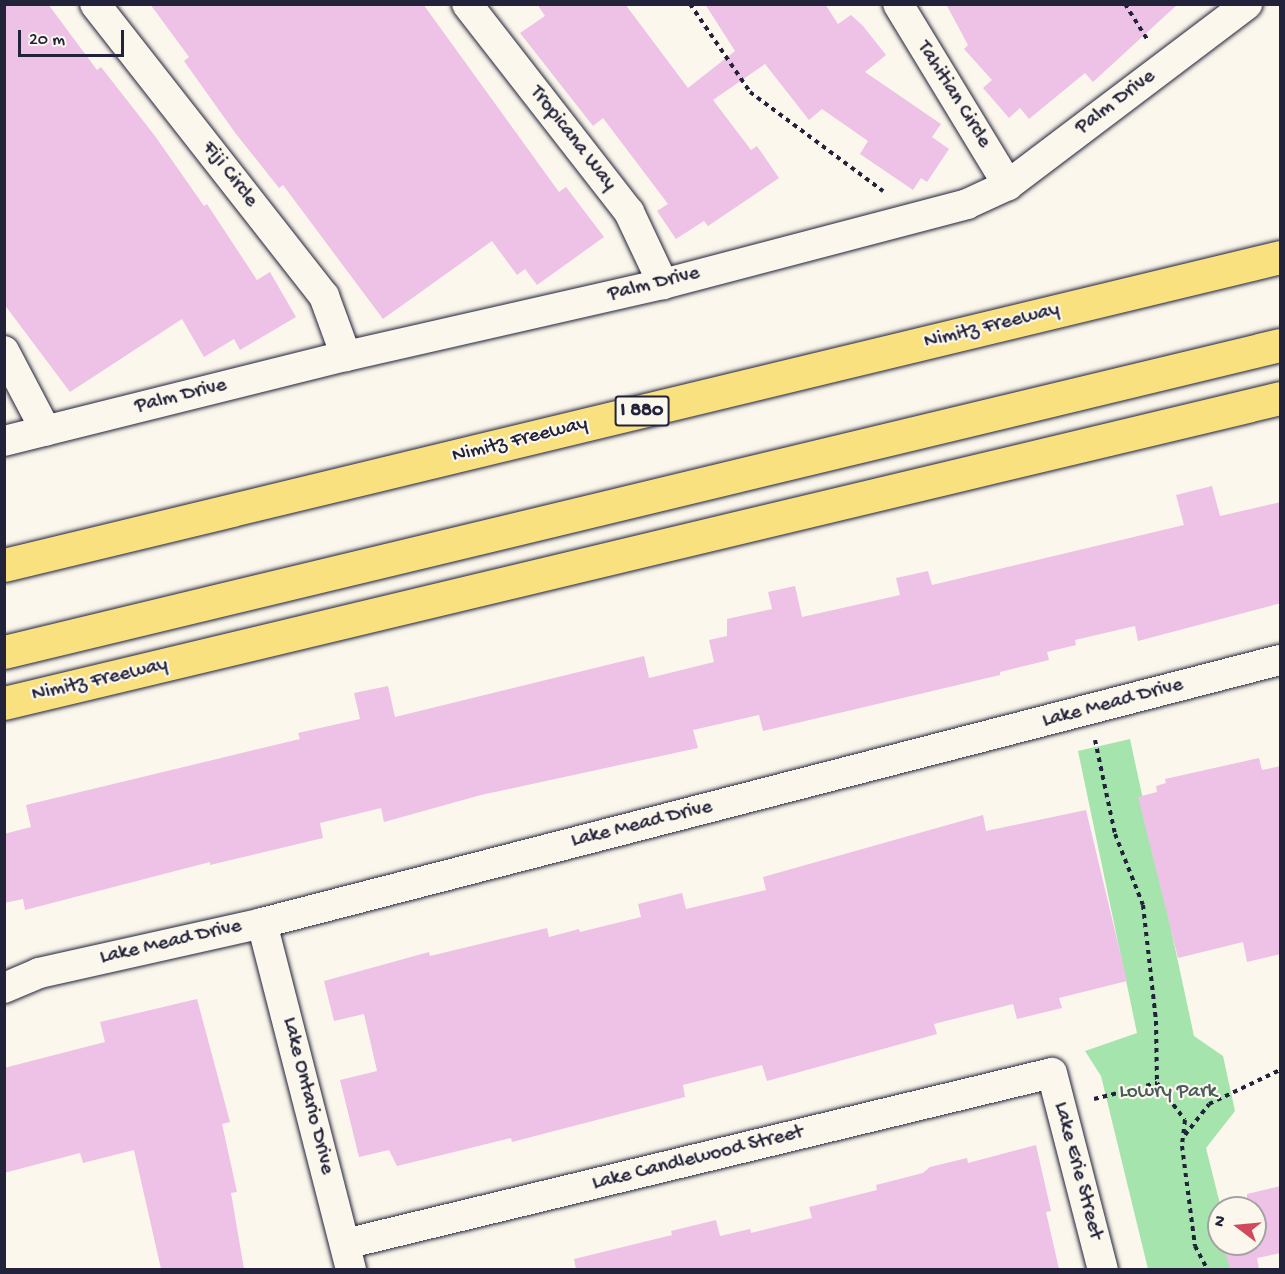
<!DOCTYPE html>
<style>
body{margin:0}
#map{position:relative;width:1285px;height:1274px;overflow:hidden;background:#fbf7ec;font-family:"Gochi Hand",sans-serif}
div>[style]{position:absolute}
.green>*{inset:0;background:#a5e4ac}
.building>*{inset:0;background:#eec1e6}
.path>*{height:4px;margin-top:-2px;transform-origin:0;background:repeating-linear-gradient(90deg,#22223b 0 4.5px,transparent 0 9px)}
.roads{filter:drop-shadow(0 0 2px #22223b) drop-shadow(0 0 2px #22223b)}
.minor>*{height:30px;margin:-15px;padding:0 15px;transform-origin:15px;border-radius:15px;background:#fbf7ec}
.motorway>*{height:33px;margin:-16.5px;padding:0 16.5px;transform-origin:16.5px;border-radius:16.5px;background:#fae180}
span{translate:-50% -50%;white-space:nowrap;text-align:center;line-height:1.15;-webkit-text-stroke:4.5px #fbf7ec;paint-order:stroke}
.shield-label span{padding:2px 4px;background:#fbf7ec;border:2px solid;border-radius:4px;-webkit-text-stroke-width:0}
.shield-label{font-size:20px;color:#22223b;font-weight:700}
.street-label{font-size:21px;color:#22223b}
.park-label{font-size:21px;color:#495c5d}
.frame{position:absolute;inset:0;border:6px solid #22223b;pointer-events:none}
.north{position:absolute;left:1207px;top:1196px;width:60px;height:60px;box-sizing:border-box;background:#fbf7ec;border:2px solid #a4a2a5;border-radius:50%;rotate:286deg;font-size:16px;font-weight:700;line-height:24px;text-align:center;color:#22223b}
.north::after{content:'';display:block;margin:auto;width:21px;height:27px;background:#d1495b;clip-path:polygon(50% 0,100% 100%,50% 72%,0 100%)}
.scale{position:absolute;left:18px;top:30px;width:106px;height:27px;box-sizing:border-box;border:3px solid #22223b;border-top:0;padding-left:8px;font-size:18px;line-height:21px;white-space:nowrap;color:#22223b;-webkit-text-stroke:4px #fbf7ec;paint-order:stroke}
</style>
<div id="map">
<div class="green">
<div style="clip-path:polygon(1130px 739px,1194px 1036px,1223px 1056px,1235px 1111px,1206px 1148px,1221px 1208px,1219px 1244px,1231px 1244px,1237px 1269px,1148px 1269px,1101px 1076px,1085px 1051px,1137px 1033px,1078px 751px)"></div>
</div>
<div class="building">
<div style="clip-path:polygon(4px 4px,48px 4px,97px 70px,101px 67px,155px 136px,204px 206px,207px 204px,257px 280px,270px 272px,296px 317px,240px 350px,234px 339px,204px 357px,182px 319px,70px 392px,4px 304px)"></div>
<div style="clip-path:polygon(150px 4px,423px 4px,559px 192px,566px 187px,604px 237px,537px 285px,525px 269px,517px 275px,492px 241px,383px 319px,283px 185px,279px 188px,236px 134px,184px 61px,189px 57px)"></div>
<div style="clip-path:polygon(537px 4px,625px 4px,688px 88px,735px 51px,705px 4px,825px 4px,838px 24px,851px 15px,863px 26px,886px 55px,865px 72px,941px 124px,932px 137px,949px 149px,927px 182px,921px 178px,913px 190px,860px 154px,868px 141px,822px 109px,809px 120px,765px 64px,713px 100px,751px 150px,757px 146px,779px 178px,708px 226px,704px 221px,676px 239px,657px 211px,668px 204px,603px 118px,593px 126px,520px 33px,545px 16px)"></div>
<div style="clip-path:polygon(946px 4px,1178px 4px,1093px 82px,1085px 73px,1029px 119px,1020px 108px,1009px 118px,983px 88px,992px 80px,964px 49px,968px 45px)"></div>
<div style="clip-path:polygon(1212px 486px,1220px 516px,1281px 502px,1281px 603px,1138px 641px,1135px 626px,1075px 640px,1076px 645px,1047px 652px,1049px 660px,1000px 672px,1000px 675px,763px 731px,759px 715px,693px 730px,698px 748px,481px 795px,384px 822px,381px 808px,320px 823px,323px 838px,210px 865px,210px 862px,25px 910px,23px 899px,4px 903px,4px 834px,31px 827px,26px 805px,300px 739px,298px 733px,360px 719px,354px 693px,388px 686px,395px 717px,644px 656px,649px 678px,714px 662px,709px 640px,727px 636px,727px 619px,772px 609px,768px 592px,795px 586px,802px 617px,900px 595px,896px 578px,928px 571px,932px 585px,1184px 525px,1176px 495px)"></div>
<div style="clip-path:polygon(1259px 758px,1262px 770px,1281px 766px,1281px 954px,1247px 962px,1243px 942px,1178px 958px,1138px 797px,1157px 792px,1156px 786px,1166px 783px,1165px 779px)"></div>
<div style="clip-path:polygon(1086px 810px,1127px 981px,1059px 998px,1062px 1008px,1017px 1019px,1013px 1004px,934px 1024px,937px 1034px,767px 1081px,762px 1065px,683px 1085px,685px 1097px,512px 1142px,511px 1138px,397px 1166px,389px 1150px,359px 1157px,340px 1080px,377px 1071px,364px 1014px,334px 1021px,324px 981px,429px 952px,430px 956px,547px 928px,549px 937px,579px 929px,580px 932px,641px 917px,638px 904px,682px 893px,686px 909px,766px 890px,763px 877px,983px 815px,986px 831px)"></div>
<div style="clip-path:polygon(197px 999px,230px 1122px,222px 1124px,237px 1192px,231px 1193px,244px 1269px,161px 1269px,134px 1150px,83px 1163px,80px 1153px,4px 1173px,4px 1068px,105px 1042px,100px 1022px)"></div>
<div style="clip-path:polygon(1036px 1145px,1051px 1211px,1046px 1212px,1059px 1269px,576px 1269px,574px 1259px,672px 1235px,671px 1231px,716px 1220px,720px 1236px,750px 1229px,751px 1233px,812px 1218px,809px 1207px,877px 1190px,876px 1185px,923px 1173px,930px 1167px,967px 1158px,968px 1163px)"></div>
<div style="clip-path:polygon(1281px 1186px,1281px 1253px,1257px 1258px,1259px 1269px,1230px 1269px,1223px 1244px,1255px 1244px,1255px 1208px,1247px 1208px,1247px 1194px)"></div>
</div>
<div class="path">
<div style="left:690px;top:4px;width:107px;rotate:55.7deg"></div>
<div style="left:750px;top:92px;width:166px;rotate:36.7deg"></div>
<div style="left:1125px;top:4px;width:41px;rotate:57.8deg"></div>
<div style="left:1095px;top:740px;width:96px;rotate:78deg"></div>
<div style="left:1115px;top:834px;width:76px;rotate:68.5deg"></div>
<div style="left:1143px;top:905px;width:117px;rotate:83.6deg"></div>
<div style="left:1156px;top:1021px;width:62px;rotate:89.1deg"></div>
<div style="left:1157px;top:1083px;width:46px;rotate:52.9deg"></div>
<div style="left:1185px;top:1120px;width:26px;rotate:97deg"></div>
<div style="left:1182px;top:1146px;width:101px;rotate:82.6deg"></div>
<div style="left:1195px;top:1246px;width:27px;rotate:62deg"></div>
<div style="left:1094px;top:1099px;width:65px;rotate:-14.3deg"></div>
<div style="left:1185px;top:1135px;width:39px;rotate:-52deg"></div>
<div style="left:1209px;top:1104px;width:79px;rotate:-25.6deg"></div>
</div>
<div class="roads">
<div class="minor">
<div style="left:95px;top:4px;width:371px;rotate:51.9deg"></div>
<div style="left:324px;top:296px;width:64px;rotate:69.9deg"></div>
<div style="left:467px;top:4px;width:264px;rotate:52.1deg"></div>
<div style="left:629px;top:212px;width:80px;rotate:64.7deg"></div>
<div style="left:898px;top:4px;width:212px;rotate:58.7deg"></div>
<div style="left:4px;top:351px;width:90px;rotate:62.3deg"></div>
<div style="left:4px;top:441px;width:352px;rotate:-14deg"></div>
<div style="left:346px;top:356px;width:325px;rotate:-12.8deg"></div>
<div style="left:663px;top:284px;width:314px;rotate:-14.7deg"></div>
<div style="left:967px;top:204px;width:45px;rotate:-24.9deg"></div>
<div style="left:1008px;top:185px;width:300px;rotate:-37.1deg"></div>
<div style="left:262px;top:923px;width:358px;rotate:75.6deg"></div>
<div style="left:4px;top:988px;width:38px;rotate:-23deg"></div>
<div style="left:39px;top:973px;width:229px;rotate:-12.6deg"></div>
<div style="left:262px;top:923px;width:1051px;rotate:-14.49deg"></div>
<div style="left:345px;top:1244px;width:727px;rotate:-13.6deg"></div>
<div style="left:1052px;top:1073px;width:203px;rotate:75.5deg"></div>
</div>
<div class="motorway">
<div style="left:4px;top:565px;width:1313px;rotate:-13.57deg"></div>
<div style="left:4px;top:652px;width:1312px;rotate:-13.53deg"></div>
<div style="left:4px;top:703px;width:1312px;rotate:-13.44deg"></div>
</div>
</div>
<div class="shield-label">
<span style="left:642px;top:411px">I 880</span>
</div>
<div class="street-label">
<span style="left:953px;top:95px;rotate:58deg">Tahitian Circle</span>
<span style="left:1116px;top:103px;rotate:-37deg">Palm Drive</span>
<span style="left:572px;top:139px;rotate:52deg">Tropicana Way</span>
<span style="left:229px;top:175px;rotate:52deg">Fiji Circle</span>
<span style="left:654px;top:285px;rotate:-14deg">Palm Drive</span>
<span style="left:992px;top:327px;rotate:-14deg">Nimitz Freeway</span>
<span style="left:181px;top:397px;rotate:-14deg">Palm Drive</span>
<span style="left:520px;top:441px;rotate:-14deg">Nimitz Freeway</span>
<span style="left:100px;top:681px;rotate:-13deg">Nimitz Freeway</span>
<span style="left:1113px;top:704px;rotate:-15deg">Lake Mead Drive</span>
<span style="left:642px;top:825px;rotate:-14deg">Lake Mead Drive</span>
<span style="left:171px;top:943px;rotate:-13deg">Lake Mead Drive</span>
<span style="left:307px;top:1096px;rotate:76deg">Lake Ontario Drive</span>
<span style="left:698px;top:1159px;rotate:-14deg">Lake Candlewood Street</span>
<span style="left:1077px;top:1171px;rotate:75deg">Lake Erie Street</span>
</div>
<div class="park-label">
<span style="left:1168px;top:1093px">Lowry Park</span>
</div>
<div class="frame"></div>
<div class="north">N</div>
<div class="scale">20 m</div>
</div>
